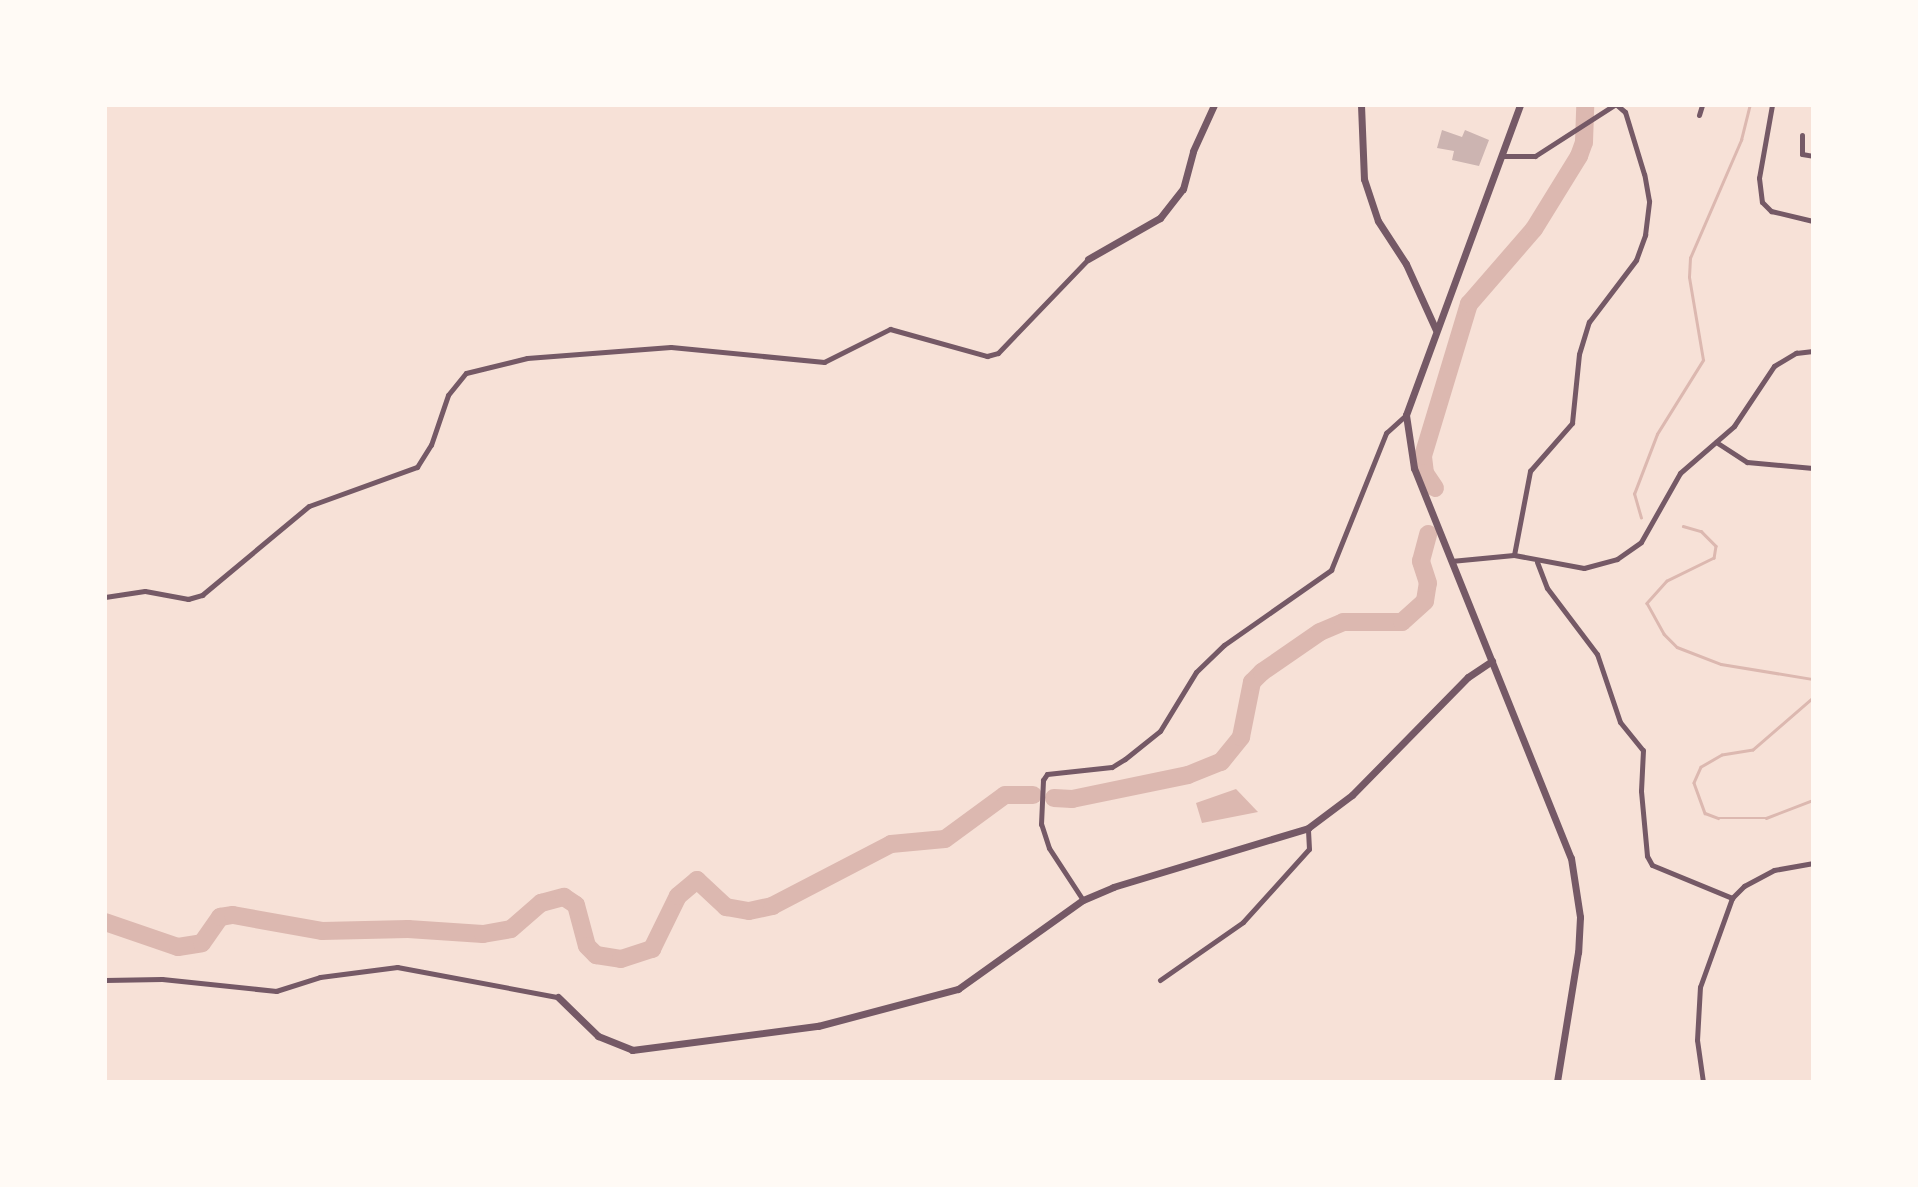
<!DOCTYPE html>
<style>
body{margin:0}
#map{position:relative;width:1918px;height:1187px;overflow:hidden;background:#f7e1d7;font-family:Poppins,sans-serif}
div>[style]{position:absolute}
.water>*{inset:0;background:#dcb8b0}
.stream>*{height:2.5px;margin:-1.25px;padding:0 1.25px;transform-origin:1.25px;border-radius:1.25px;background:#dcb8b0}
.river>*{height:18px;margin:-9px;padding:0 9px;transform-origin:9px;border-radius:9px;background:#dcb8b0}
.building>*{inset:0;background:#ccb4b1}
.minor>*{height:5px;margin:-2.5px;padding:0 2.5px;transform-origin:2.5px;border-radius:2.5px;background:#755966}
.tertiary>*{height:7px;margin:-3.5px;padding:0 3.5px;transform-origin:3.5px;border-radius:3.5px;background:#755966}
span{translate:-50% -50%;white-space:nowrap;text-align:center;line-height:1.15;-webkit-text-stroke:7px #fffaf5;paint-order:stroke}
.frame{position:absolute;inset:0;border:107px solid #fffaf5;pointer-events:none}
</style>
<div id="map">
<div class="water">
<div style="clip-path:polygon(1236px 789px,1258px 812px,1202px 823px,1196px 803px)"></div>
</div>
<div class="stream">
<div style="left:1641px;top:518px;width:25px;rotate:-106deg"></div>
<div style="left:1634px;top:494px;width:64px;rotate:-69deg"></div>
<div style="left:1657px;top:434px;width:87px;rotate:-58.1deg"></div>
<div style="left:1703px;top:360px;width:84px;rotate:-99.6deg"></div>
<div style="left:1689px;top:277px;width:19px;rotate:-87deg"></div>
<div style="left:1690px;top:258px;width:129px;rotate:-66.6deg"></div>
<div style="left:1741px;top:140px;width:36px;rotate:-76deg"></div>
<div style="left:1683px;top:526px;width:19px;rotate:16deg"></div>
<div style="left:1701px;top:531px;width:21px;rotate:45deg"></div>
<div style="left:1716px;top:546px;width:12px;rotate:99deg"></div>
<div style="left:1714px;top:558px;width:52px;rotate:153.9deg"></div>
<div style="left:1667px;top:581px;width:30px;rotate:132deg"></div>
<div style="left:1647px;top:603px;width:35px;rotate:61deg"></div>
<div style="left:1664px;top:634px;width:18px;rotate:45deg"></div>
<div style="left:1677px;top:647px;width:47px;rotate:21.1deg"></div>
<div style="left:1721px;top:664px;width:93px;rotate:9.3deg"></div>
<div style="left:1813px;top:698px;width:79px;rotate:139.1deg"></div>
<div style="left:1753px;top:750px;width:31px;rotate:171deg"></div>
<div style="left:1722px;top:755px;width:24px;rotate:150deg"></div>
<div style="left:1701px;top:767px;width:17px;rotate:114deg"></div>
<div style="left:1694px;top:783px;width:32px;rotate:70deg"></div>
<div style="left:1705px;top:813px;width:14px;rotate:21deg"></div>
<div style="left:1718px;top:818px;width:48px"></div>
<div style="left:1766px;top:818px;width:50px;rotate:-21deg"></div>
</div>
<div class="river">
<div style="left:1435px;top:488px;width:18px;rotate:-124deg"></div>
<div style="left:1425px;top:473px;width:17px;rotate:-97deg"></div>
<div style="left:1423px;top:456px;width:159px;rotate:-73.2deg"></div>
<div style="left:1469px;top:304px;width:99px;rotate:-49.1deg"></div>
<div style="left:1534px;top:229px;width:86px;rotate:-58.3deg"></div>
<div style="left:1579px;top:156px;width:15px;rotate:-70deg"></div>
<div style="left:1584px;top:142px;width:37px;rotate:-88deg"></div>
<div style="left:1054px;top:798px;width:18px;rotate:3deg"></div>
<div style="left:1072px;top:799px;width:118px;rotate:-11.7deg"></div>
<div style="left:1188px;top:775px;width:35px;rotate:-22deg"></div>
<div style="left:1221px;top:762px;width:32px;rotate:-51deg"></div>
<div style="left:1241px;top:737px;width:56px;rotate:-78.7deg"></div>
<div style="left:1252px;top:682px;width:14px;rotate:-45deg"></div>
<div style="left:1262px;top:672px;width:70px;rotate:-34.6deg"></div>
<div style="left:1320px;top:632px;width:25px;rotate:-23deg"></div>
<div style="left:1343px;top:622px;width:59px"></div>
<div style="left:1402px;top:622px;width:31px;rotate:-42deg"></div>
<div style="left:1425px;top:601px;width:18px;rotate:-81deg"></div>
<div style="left:1428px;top:583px;width:23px;rotate:-108deg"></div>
<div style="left:1421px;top:561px;width:28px;rotate:-75deg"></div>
<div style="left:105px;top:922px;width:77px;rotate:18.9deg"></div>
<div style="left:178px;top:947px;width:24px;rotate:-9deg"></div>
<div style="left:202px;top:943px;width:32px;rotate:-55deg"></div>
<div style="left:220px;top:917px;width:13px;rotate:-9deg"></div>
<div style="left:233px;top:915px;width:90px;rotate:10.2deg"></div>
<div style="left:322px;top:931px;width:86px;rotate:-1.3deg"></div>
<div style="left:408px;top:929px;width:75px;rotate:3.8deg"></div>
<div style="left:483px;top:934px;width:28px;rotate:-10deg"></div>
<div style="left:511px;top:929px;width:40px;rotate:-41deg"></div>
<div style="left:541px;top:903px;width:24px;rotate:-15deg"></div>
<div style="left:564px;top:897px;width:14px;rotate:34deg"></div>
<div style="left:576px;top:905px;width:42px;rotate:75deg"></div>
<div style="left:587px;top:946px;width:13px;rotate:45deg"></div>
<div style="left:596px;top:955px;width:25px;rotate:9deg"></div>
<div style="left:621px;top:959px;width:33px;rotate:-18deg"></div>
<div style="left:652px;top:949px;width:59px;rotate:-63.9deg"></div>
<div style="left:678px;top:896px;width:25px;rotate:-40deg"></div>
<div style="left:697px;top:880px;width:40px;rotate:43deg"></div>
<div style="left:726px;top:907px;width:23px;rotate:10deg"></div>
<div style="left:749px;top:911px;width:24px;rotate:-12deg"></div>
<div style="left:772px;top:906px;width:134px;rotate:-27.5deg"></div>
<div style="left:891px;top:844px;width:54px;rotate:-5.3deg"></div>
<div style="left:945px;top:839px;width:74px;rotate:-36.3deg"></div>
<div style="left:1005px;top:795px;width:28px"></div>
</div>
<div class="building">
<div style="clip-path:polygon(1442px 130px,1462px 137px,1465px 130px,1489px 140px,1479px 166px,1452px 160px,1454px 151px,1437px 148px)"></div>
</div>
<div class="minor">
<div style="left:1772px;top:105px;width:74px;rotate:100.1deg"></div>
<div style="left:1759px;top:178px;width:24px;rotate:83deg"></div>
<div style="left:1762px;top:202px;width:13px;rotate:45deg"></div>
<div style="left:1771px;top:211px;width:43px;rotate:13.4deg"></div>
<div style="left:1699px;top:115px;width:10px;rotate:-73deg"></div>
<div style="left:1802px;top:135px;width:19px;rotate:90deg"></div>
<div style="left:1802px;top:154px;width:11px;rotate:10deg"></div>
<div style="left:1502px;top:156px;width:33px"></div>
<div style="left:1535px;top:156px;width:94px;rotate:-32.8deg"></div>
<div style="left:1716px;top:442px;width:37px;rotate:33deg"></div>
<div style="left:1747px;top:462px;width:66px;rotate:5.2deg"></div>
<div style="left:1514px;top:555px;width:86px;rotate:-79.2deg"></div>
<div style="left:1530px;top:471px;width:64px;rotate:-48.8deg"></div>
<div style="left:1572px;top:423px;width:69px;rotate:-84.2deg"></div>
<div style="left:1579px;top:354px;width:34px;rotate:-73deg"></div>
<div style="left:1589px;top:322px;width:78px;rotate:-52.8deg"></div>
<div style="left:1636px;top:260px;width:27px;rotate:-70deg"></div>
<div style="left:1645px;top:235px;width:34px;rotate:-83deg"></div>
<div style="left:1649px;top:201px;width:27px;rotate:-100deg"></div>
<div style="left:1644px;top:174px;width:65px;rotate:-107deg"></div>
<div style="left:1625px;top:112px;width:11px;rotate:-139deg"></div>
<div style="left:1451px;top:561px;width:63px;rotate:-5.4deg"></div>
<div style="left:1514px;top:555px;width:71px;rotate:10.5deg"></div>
<div style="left:1584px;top:568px;width:34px;rotate:-15deg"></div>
<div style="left:1617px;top:559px;width:29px;rotate:-35deg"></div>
<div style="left:1641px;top:542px;width:79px;rotate:-60.5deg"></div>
<div style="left:1680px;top:473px;width:72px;rotate:-41deg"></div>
<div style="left:1734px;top:426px;width:72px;rotate:-56.3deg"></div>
<div style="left:1774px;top:366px;width:26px;rotate:-31deg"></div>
<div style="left:1796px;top:353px;width:17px;rotate:-7deg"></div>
<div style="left:1537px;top:562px;width:28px;rotate:69deg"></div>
<div style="left:1547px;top:588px;width:83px;rotate:52.9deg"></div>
<div style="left:1597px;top:654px;width:72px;rotate:71.3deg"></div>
<div style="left:1620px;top:722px;width:36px;rotate:51deg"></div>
<div style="left:1643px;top:750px;width:41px;rotate:92.8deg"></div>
<div style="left:1641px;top:791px;width:65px;rotate:84.7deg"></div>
<div style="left:1647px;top:856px;width:10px;rotate:61deg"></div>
<div style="left:1652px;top:865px;width:87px;rotate:22.4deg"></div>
<div style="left:105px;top:597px;width:40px;rotate:-8.5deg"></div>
<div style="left:145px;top:591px;width:44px;rotate:10.5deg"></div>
<div style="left:188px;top:599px;width:15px;rotate:-16deg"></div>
<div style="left:202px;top:595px;width:139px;rotate:-39.8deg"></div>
<div style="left:309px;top:506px;width:115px;rotate:-19.9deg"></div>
<div style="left:417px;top:467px;width:26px;rotate:-58deg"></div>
<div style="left:431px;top:445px;width:53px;rotate:-71.2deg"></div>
<div style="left:448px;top:395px;width:28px;rotate:-51deg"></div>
<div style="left:466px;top:373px;width:63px;rotate:-13.8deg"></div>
<div style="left:527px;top:358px;width:144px;rotate:-4.4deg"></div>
<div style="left:671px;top:347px;width:154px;rotate:5.6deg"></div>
<div style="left:824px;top:362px;width:74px;rotate:-26.6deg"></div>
<div style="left:890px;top:329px;width:101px;rotate:15.6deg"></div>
<div style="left:987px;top:356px;width:11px;rotate:-15deg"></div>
<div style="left:998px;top:353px;width:130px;rotate:-46.2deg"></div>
<div style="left:1083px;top:900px;width:62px;rotate:-123.2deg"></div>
<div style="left:1049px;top:848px;width:25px;rotate:-108deg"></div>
<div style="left:1041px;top:824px;width:44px;rotate:-87.4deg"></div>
<div style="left:1043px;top:780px;width:7px;rotate:-56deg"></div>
<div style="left:1047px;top:774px;width:65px;rotate:-6.1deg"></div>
<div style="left:1112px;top:767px;width:15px;rotate:-32deg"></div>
<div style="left:1125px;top:759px;width:45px;rotate:-38.7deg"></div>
<div style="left:1160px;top:731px;width:69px;rotate:-58.6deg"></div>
<div style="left:1196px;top:672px;width:39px;rotate:-44deg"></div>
<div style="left:1224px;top:645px;width:131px;rotate:-35deg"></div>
<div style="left:1331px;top:570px;width:148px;rotate:-68.1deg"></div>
<div style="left:1386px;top:433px;width:27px;rotate:-42deg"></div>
<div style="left:105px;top:980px;width:57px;rotate:-1deg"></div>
<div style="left:162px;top:979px;width:115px;rotate:6deg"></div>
<div style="left:276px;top:991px;width:46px;rotate:-17.7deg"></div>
<div style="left:320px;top:977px;width:78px;rotate:-7.4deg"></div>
<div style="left:397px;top:967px;width:164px;rotate:10.6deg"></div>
<div style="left:1160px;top:980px;width:101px;rotate:-34.9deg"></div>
<div style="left:1243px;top:922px;width:98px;rotate:-47.9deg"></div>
<div style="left:1309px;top:849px;width:21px;rotate:-93deg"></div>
<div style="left:1703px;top:1082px;width:42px;rotate:-98.1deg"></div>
<div style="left:1697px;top:1040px;width:53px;rotate:-86.8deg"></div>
<div style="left:1700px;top:987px;width:95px;rotate:-70.2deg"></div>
<div style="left:1732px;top:898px;width:17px;rotate:-45deg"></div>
<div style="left:1744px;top:886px;width:34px;rotate:-28deg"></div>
<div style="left:1774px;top:870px;width:40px;rotate:-10deg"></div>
</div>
<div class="tertiary">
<div style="left:1361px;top:105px;width:74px;rotate:87.7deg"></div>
<div style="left:1364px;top:179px;width:44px;rotate:71.6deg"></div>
<div style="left:1378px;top:221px;width:51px;rotate:56.9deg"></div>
<div style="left:1406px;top:264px;width:72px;rotate:65.6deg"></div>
<div style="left:1520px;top:105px;width:330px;rotate:110.2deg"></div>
<div style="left:1406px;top:415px;width:54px;rotate:81.4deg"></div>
<div style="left:1414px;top:468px;width:420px;rotate:68.1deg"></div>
<div style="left:1571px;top:858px;width:60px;rotate:81.3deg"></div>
<div style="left:1580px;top:917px;width:35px;rotate:93deg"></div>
<div style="left:1578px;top:952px;width:132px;rotate:99.2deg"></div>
<div style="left:1088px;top:259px;width:83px;rotate:-29.7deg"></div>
<div style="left:1160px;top:218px;width:37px;rotate:-52deg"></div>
<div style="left:1183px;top:189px;width:39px;rotate:-75deg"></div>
<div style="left:1193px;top:151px;width:51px;rotate:-65.5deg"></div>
<div style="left:558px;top:997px;width:56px;rotate:44.3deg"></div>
<div style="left:598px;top:1036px;width:37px;rotate:22deg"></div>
<div style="left:632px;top:1050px;width:188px;rotate:-7.4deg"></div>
<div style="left:818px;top:1026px;width:145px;rotate:-14.8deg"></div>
<div style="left:958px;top:989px;width:153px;rotate:-35.5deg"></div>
<div style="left:1083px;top:900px;width:33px;rotate:-23deg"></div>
<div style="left:1113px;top:887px;width:204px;rotate:-16.8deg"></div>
<div style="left:1308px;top:828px;width:55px;rotate:-36.9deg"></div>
<div style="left:1352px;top:795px;width:165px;rotate:-45.5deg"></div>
<div style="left:1468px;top:677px;width:29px;rotate:-34deg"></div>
</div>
<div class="frame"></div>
</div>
